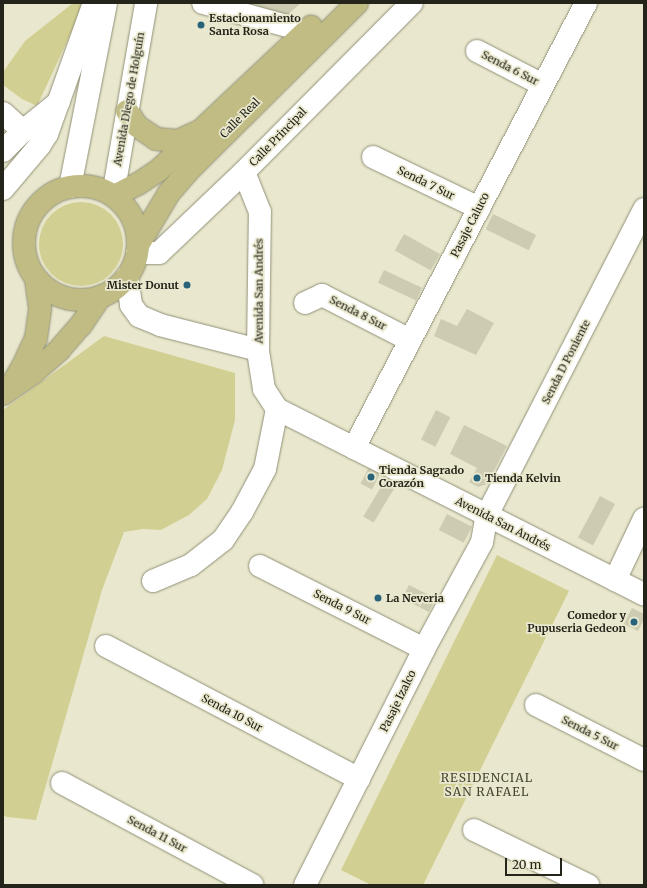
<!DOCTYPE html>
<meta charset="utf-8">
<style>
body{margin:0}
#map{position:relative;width:647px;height:888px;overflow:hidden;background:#e9e8ce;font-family:Merriweather,serif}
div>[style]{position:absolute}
.green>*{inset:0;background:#d2cf92}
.round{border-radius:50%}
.building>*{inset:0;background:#cdccb2;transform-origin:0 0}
.roads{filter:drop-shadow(0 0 1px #919077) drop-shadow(0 0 1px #919077)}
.minor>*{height:22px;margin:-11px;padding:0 11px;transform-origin:11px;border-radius:11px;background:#fff}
.major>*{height:22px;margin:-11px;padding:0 11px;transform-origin:11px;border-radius:11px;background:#c0bc84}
.major>.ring{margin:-11px;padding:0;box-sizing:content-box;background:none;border:22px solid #c0bc84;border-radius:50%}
.dots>*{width:11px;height:11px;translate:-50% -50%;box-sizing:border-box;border:2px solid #e9e8ce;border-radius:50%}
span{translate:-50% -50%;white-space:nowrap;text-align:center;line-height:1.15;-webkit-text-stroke:3.5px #e9e8ce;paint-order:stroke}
.poi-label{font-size:11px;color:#25241a;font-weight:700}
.left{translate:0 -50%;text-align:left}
.right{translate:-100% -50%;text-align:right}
.street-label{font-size:11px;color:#25241a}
.neighbourhood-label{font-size:12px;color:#47462f;letter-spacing:1px}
.frame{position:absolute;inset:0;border:4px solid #25241a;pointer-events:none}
.scale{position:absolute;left:505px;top:858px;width:57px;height:18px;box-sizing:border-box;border:2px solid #25241a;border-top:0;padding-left:5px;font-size:12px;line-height:14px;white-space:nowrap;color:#25241a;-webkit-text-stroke:3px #e9e8ce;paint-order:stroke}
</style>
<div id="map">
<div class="green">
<div style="clip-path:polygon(73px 3px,85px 3px,37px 106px,22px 99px,3px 85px,3px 72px,25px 41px)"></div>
<div class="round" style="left:39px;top:202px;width:84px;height:84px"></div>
<div style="clip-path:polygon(104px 336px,235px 373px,235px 420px,222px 470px,207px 499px,189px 515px,161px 530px,143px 529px,124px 532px,102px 590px,36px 820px,7px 817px,3px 815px,3px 410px)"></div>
<div style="clip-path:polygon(497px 555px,569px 591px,423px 885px,371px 885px,341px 870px)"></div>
</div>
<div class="building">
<div style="clip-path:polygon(242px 3px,301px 3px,286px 16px)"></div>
<div style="left:493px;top:214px;width:48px;height:17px;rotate:26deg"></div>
<div style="left:404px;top:234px;width:41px;height:19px;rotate:29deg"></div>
<div style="left:384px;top:270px;width:42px;height:14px;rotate:25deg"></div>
<div style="clip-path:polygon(467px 309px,494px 323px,476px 355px,434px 336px,441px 319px,457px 326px)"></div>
<div style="left:436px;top:410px;width:16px;height:33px;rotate:27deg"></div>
<div style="clip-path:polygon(464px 425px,507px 446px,487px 484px,478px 487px,469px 482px,477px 468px,450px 454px)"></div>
<div style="left:370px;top:465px;width:13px;height:21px;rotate:27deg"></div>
<div style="left:387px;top:477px;width:12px;height:46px;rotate:31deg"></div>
<div style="left:600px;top:496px;width:17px;height:47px;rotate:28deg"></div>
<div style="left:447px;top:514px;width:28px;height:18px;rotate:27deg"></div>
<div style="left:409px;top:585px;width:30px;height:15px;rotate:27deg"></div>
<div style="clip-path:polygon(632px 608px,644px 614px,644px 619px,638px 631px,624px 624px)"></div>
</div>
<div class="roads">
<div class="minor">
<div style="left:203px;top:3px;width:91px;rotate:15.3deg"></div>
<div style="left:291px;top:27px;width:14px;rotate:36deg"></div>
<div style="left:477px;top:51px;width:74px;rotate:27.3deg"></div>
<div style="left:3px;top:113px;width:27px;rotate:42deg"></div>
<div style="left:3px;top:151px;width:28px;rotate:-45deg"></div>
<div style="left:23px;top:131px;width:46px;rotate:-38.9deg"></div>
<div style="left:373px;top:157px;width:118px;rotate:25.7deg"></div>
<div style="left:70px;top:187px;width:187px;rotate:-78.9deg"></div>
<div style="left:3px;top:189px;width:57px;rotate:-49.9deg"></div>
<div style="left:40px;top:145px;width:13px;rotate:-58deg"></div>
<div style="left:47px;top:134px;width:139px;rotate:-70.3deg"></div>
<div style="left:113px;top:195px;width:195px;rotate:-80.2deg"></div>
<div style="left:137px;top:253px;width:22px"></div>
<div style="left:159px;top:253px;width:117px;rotate:-43.6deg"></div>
<div style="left:244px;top:172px;width:238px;rotate:-45.2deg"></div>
<div style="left:127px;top:276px;width:29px;rotate:82deg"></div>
<div style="left:131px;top:305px;width:14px;rotate:54deg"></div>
<div style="left:139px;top:316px;width:23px;rotate:23deg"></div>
<div style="left:160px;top:325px;width:101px;rotate:14.3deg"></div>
<div style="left:305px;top:303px;width:19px;rotate:-25deg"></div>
<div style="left:322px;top:295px;width:99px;rotate:27.1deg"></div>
<div style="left:277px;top:409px;width:411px;rotate:26.8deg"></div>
<div style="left:354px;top:448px;width:502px;rotate:-62.46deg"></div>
<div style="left:260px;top:566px;width:184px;rotate:26.8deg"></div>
<div style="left:615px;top:580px;width:68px;rotate:-64.6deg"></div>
<div style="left:153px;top:581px;width:41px;rotate:-22.8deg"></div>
<div style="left:191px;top:565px;width:41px;rotate:-38deg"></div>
<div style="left:223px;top:540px;width:34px;rotate:-56deg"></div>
<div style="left:242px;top:512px;width:49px;rotate:-61.9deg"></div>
<div style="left:265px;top:469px;width:61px;rotate:-78.7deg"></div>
<div style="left:277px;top:409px;width:24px;rotate:-123deg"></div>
<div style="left:264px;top:389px;width:39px;rotate:-99deg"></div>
<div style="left:258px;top:350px;width:138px;rotate:-89.2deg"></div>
<div style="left:260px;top:212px;width:43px;rotate:-111.8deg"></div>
<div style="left:106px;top:646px;width:286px;rotate:27.7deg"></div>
<div style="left:536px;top:705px;width:121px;rotate:27deg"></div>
<div style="left:62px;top:783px;width:216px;rotate:28.2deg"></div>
<div style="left:474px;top:830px;width:127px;rotate:25.8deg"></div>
<div style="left:305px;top:885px;width:264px;rotate:-63.2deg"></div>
<div style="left:424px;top:649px;width:122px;rotate:-61.5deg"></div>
<div style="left:482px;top:542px;width:27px;rotate:-80deg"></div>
<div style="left:487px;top:515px;width:344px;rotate:-62.8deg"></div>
</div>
<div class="major">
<div style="left:127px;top:111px;width:18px;rotate:56deg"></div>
<div style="left:137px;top:126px;width:23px;rotate:34deg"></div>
<div style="left:156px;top:139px;width:22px;rotate:5deg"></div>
<div style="left:178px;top:141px;width:21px;rotate:-25deg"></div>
<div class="ring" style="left:24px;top:186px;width:92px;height:92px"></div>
<div style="left:114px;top:196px;width:27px;rotate:-27deg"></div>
<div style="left:138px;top:184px;width:25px;rotate:-34deg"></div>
<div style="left:159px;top:170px;width:209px;rotate:-43.3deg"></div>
<div style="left:138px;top:245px;width:61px;rotate:-59.2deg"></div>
<div style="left:169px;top:193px;width:29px;rotate:-49deg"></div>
<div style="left:188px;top:171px;width:238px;rotate:-44.8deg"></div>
<div style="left:13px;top:383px;width:20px;rotate:-60deg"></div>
<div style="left:23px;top:366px;width:31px;rotate:-65deg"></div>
<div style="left:36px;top:338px;width:30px;rotate:-82deg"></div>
<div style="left:40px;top:308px;width:30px;rotate:-98deg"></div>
<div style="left:3px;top:394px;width:37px;rotate:-35deg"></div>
<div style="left:33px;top:373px;width:35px;rotate:-41deg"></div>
<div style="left:59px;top:350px;width:33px;rotate:-49deg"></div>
<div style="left:81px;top:325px;width:34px;rotate:-56deg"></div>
</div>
</div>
<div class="dots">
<div style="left:201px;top:25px;background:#28637c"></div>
<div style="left:187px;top:285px;background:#28637c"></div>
<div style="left:371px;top:477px;background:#28637c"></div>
<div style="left:477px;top:478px;background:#28637c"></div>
<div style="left:378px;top:598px;background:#28637c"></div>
<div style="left:634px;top:622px;background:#28637c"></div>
</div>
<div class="poi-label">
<span class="left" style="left:209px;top:25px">Estacionamiento<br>Santa Rosa</span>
<span class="right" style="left:179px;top:285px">Mister Donut</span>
<span class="left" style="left:379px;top:477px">Tienda Sagrado<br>Corazón</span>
<span class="left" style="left:485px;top:478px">Tienda Kelvin</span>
<span class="left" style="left:386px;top:598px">La Neveria</span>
<span class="right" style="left:626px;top:622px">Comedor y<br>Pupuseria Gedeon</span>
</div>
<div class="street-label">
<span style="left:510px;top:68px;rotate:27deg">Senda 6 Sur</span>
<span style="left:129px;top:99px;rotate:-80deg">Avenida Diego de Holguín</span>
<span style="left:240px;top:118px;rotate:-45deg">Calle Real</span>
<span style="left:278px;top:137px;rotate:-46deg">Calle Principal</span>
<span style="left:426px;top:183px;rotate:26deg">Senda 7 Sur</span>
<span style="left:470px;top:225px;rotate:-63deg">Pasaje Caluco</span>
<span style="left:259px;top:291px;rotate:-90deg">Avenida San Andrés</span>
<span style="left:358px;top:313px;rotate:27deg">Senda 8 Sur</span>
<span style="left:566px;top:362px;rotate:-63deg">Senda D Poniente</span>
<span style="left:503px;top:524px;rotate:27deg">Avenida San Andrés</span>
<span style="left:342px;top:607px;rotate:27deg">Senda 9 Sur</span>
<span style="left:398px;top:701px;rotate:-64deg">Pasaje Izalco</span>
<span style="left:232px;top:713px;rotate:28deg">Senda 10 Sur</span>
<span style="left:590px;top:733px;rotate:27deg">Senda 5 Sur</span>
<span style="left:157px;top:834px;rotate:28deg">Senda 11 Sur</span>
</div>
<div class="neighbourhood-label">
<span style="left:487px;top:785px">RESIDENCIAL<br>SAN RAFAEL</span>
</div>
<div class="frame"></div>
<div class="scale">20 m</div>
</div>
